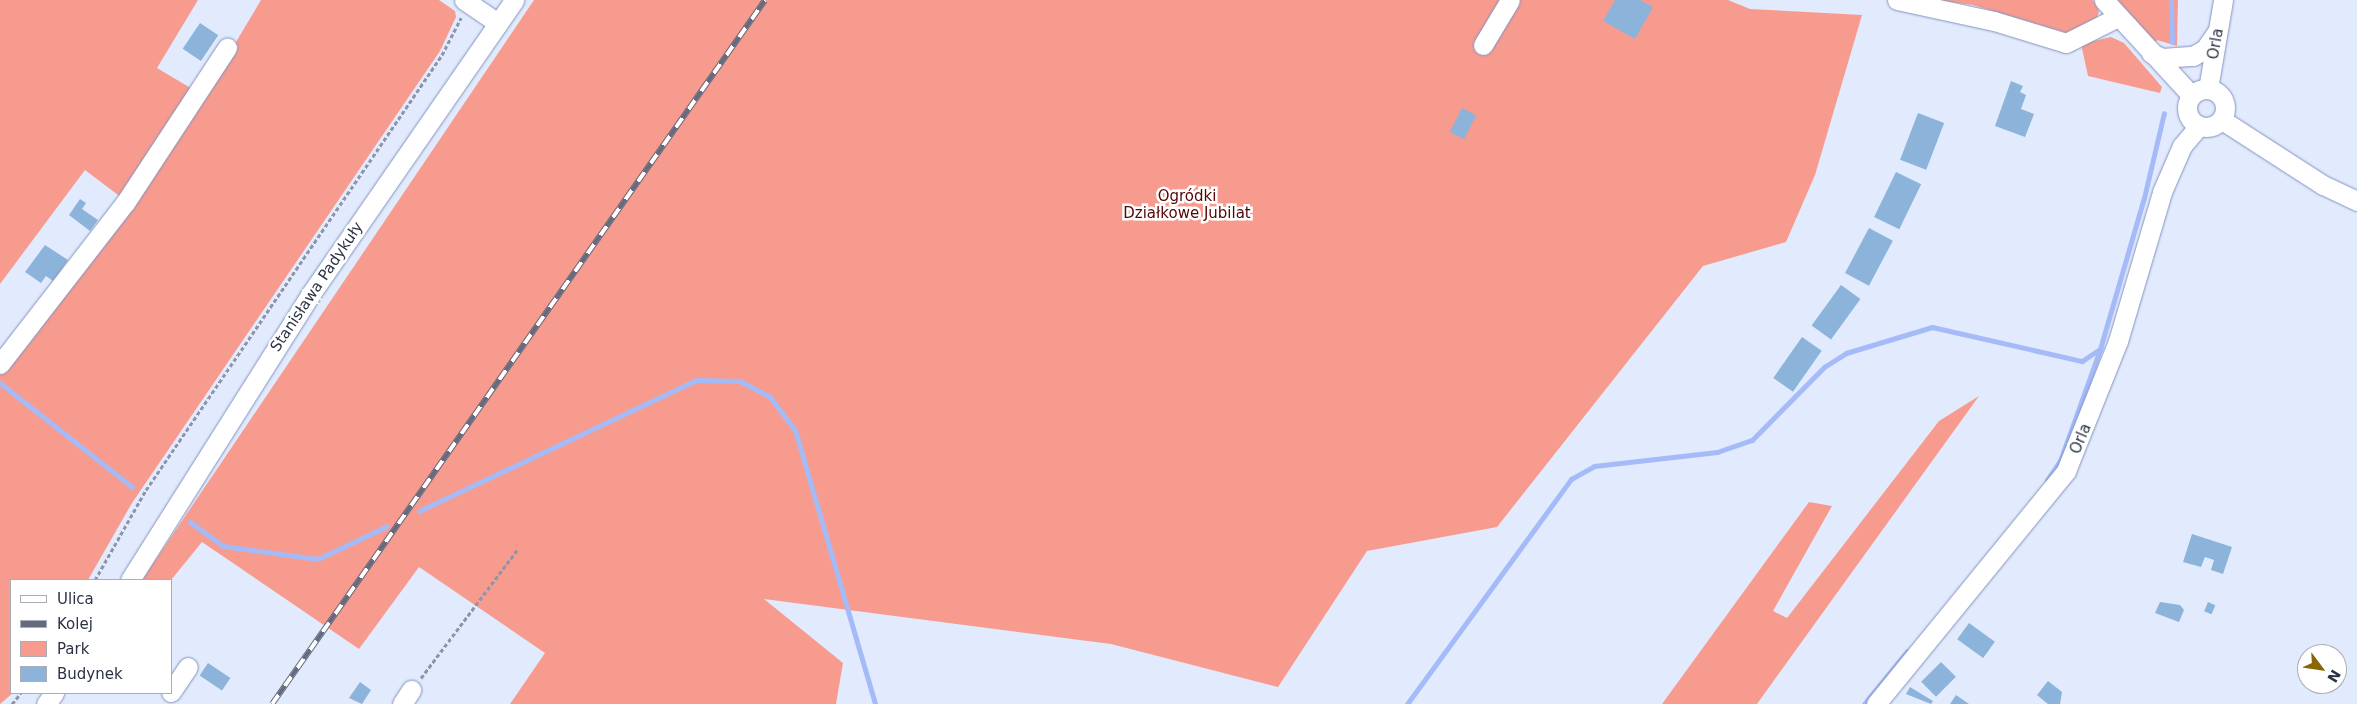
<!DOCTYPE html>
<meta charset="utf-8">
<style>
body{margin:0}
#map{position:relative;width:2357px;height:704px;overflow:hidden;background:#e2eafd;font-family:"DejaVu Sans",sans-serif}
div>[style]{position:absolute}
.green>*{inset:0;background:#f89b8f}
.stream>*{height:5px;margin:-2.5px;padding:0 2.5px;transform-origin:2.5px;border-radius:2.5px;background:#a4bbf8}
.building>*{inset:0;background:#8cb3d9;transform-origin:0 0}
.path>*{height:3px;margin-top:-1.5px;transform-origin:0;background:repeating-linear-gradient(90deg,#8e95a8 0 4px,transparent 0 6.5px)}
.roads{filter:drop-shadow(0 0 1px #8293bf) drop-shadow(0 0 1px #8293bf)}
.minor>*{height:19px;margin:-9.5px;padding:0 9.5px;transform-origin:9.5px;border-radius:9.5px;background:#fff}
.minor>.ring{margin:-9.5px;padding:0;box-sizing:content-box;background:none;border:19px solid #fff;border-radius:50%}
.rail>*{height:5.5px;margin-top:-2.75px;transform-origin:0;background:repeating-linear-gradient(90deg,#fff 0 11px,#646b7e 0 22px);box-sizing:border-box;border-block:1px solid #646b7e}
span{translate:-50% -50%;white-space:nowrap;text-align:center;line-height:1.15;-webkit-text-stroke:5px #fff;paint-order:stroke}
.street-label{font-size:15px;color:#2b3245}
.park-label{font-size:15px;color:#530605}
.legend{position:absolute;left:10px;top:579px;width:162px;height:115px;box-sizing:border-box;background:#fff;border:1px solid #aaadb5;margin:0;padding:6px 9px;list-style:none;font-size:15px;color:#2b3245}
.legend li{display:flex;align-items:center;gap:10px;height:25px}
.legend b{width:25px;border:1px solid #aaadb5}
.north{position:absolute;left:2297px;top:644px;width:50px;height:50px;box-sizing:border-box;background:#fff;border:1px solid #aaadb5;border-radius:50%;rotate:121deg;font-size:14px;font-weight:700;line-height:20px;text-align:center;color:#2b3245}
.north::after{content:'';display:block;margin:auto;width:18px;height:22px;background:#866701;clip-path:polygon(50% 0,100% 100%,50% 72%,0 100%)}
</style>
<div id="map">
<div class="green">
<div style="clip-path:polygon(0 0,198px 0,157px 68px,194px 90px,122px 198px,85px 170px,0 284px)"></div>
<div style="clip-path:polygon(261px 0,439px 0,455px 11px,456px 17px,440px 51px,132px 503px,88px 580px,11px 580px,13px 693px,0 704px,0 371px,233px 47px)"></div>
<div style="clip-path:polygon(534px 0,1728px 0,1750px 9px,1862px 15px,1815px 175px,1786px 242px,1703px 266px,1497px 527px,1367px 551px,1278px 687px,1111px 644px,764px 599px,843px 663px,836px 704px,510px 704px,545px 653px,419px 567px,359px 649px,202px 542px,171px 580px,142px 580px)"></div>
<div style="clip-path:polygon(1937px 0,2093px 0,2099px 11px,2097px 18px,2070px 34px,1973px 5px)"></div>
<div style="clip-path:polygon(2115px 0,2178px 0,2177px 46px,2157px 40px,2154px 44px)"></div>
<div style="clip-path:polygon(2111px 37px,2124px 43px,2162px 87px,2160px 93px,2088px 76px,2081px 44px)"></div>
<div style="clip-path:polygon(1979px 396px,1757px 704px,1662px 704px,1809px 502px,1832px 506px,1773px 611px,1787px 618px,1939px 421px)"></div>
</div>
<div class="stream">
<div style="left:2171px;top:0;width:42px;rotate:88.6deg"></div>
<div style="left:0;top:383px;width:168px;rotate:38.2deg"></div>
<div style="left:2047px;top:480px;width:23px;rotate:-56deg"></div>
<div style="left:2060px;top:461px;width:119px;rotate:-70.3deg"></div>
<div style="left:2100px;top:349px;width:157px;rotate:-73.8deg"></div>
<div style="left:2144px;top:198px;width:87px;rotate:-76.8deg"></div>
<div style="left:419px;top:511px;width:306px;rotate:-25.3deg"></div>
<div style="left:696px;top:380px;width:44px;rotate:1.3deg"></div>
<div style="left:740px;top:381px;width:34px;rotate:28deg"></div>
<div style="left:770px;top:397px;width:41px;rotate:52.9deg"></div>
<div style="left:795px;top:430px;width:285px;rotate:73.7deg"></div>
<div style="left:190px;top:522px;width:41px;rotate:36deg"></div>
<div style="left:223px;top:546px;width:96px;rotate:7.8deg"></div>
<div style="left:318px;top:559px;width:76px;rotate:-25.6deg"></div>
<div style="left:1407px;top:704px;width:278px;rotate:-53.9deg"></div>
<div style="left:1571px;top:479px;width:26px;rotate:-29deg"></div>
<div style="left:1594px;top:466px;width:124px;rotate:-6.5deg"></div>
<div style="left:1717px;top:452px;width:37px;rotate:-19deg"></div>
<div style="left:1752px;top:440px;width:103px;rotate:-45.4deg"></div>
<div style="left:1824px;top:367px;width:26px;rotate:-32deg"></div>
<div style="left:1846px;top:353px;width:90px;rotate:-16.8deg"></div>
<div style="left:1932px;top:327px;width:154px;rotate:12.8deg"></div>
<div style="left:2082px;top:361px;width:22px;rotate:-34deg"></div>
<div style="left:1864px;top:704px;width:68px;rotate:-50.9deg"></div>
</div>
<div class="building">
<div style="clip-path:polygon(1615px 0,1640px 0,1653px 7px,1635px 39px,1603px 21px)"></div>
<div style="left:200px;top:23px;width:22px;height:31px;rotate:34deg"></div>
<div style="clip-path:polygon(2011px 81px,2023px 86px,2020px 92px,2026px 95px,2021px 109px,2034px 114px,2025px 137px,1995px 126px)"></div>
<div style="left:1462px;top:108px;width:16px;height:27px;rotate:27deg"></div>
<div style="left:1918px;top:113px;width:28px;height:50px;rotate:21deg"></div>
<div style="left:1896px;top:172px;width:28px;height:50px;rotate:26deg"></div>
<div style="clip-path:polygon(80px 199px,86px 203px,82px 209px,98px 220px,90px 231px,69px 215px)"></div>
<div style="left:1869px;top:228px;width:27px;height:51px;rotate:28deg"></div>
<div style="clip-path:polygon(45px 245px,68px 260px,53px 281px,46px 276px,41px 283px,25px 272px)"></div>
<div style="left:1841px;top:285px;width:24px;height:50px;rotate:36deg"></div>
<div style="left:1802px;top:337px;width:24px;height:50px;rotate:35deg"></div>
<div style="clip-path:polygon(2192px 534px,2232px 547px,2223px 574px,2211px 570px,2214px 560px,2205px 557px,2201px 567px,2183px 562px)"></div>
<div style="clip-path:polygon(2160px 602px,2180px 605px,2184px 610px,2179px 622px,2155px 613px)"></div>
<div style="left:2208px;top:602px;width:8px;height:10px;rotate:23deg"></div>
<div style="left:1969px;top:623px;width:32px;height:20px;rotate:36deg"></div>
<div style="left:1941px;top:662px;width:21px;height:28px;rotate:45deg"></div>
<div style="left:208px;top:663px;width:27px;height:15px;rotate:34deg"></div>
<div style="clip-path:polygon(2048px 681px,2062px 692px,2060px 704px,2048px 704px,2037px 695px)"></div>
<div style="clip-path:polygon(360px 682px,371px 690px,362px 704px,349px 698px)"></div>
<div style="clip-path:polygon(1910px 687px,1933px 701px,1931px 704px,1906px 694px)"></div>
<div style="clip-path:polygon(1956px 695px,1969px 704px,1950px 704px)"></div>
</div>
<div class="path">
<div style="left:95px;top:580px;width:103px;rotate:-60.5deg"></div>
<div style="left:146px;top:490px;width:526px;rotate:-55.77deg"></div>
<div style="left:442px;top:55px;width:42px;rotate:-62.8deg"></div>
<div style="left:421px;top:678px;width:160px;rotate:-53.1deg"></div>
<div style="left:12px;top:704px;width:14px;rotate:-51deg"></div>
</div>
<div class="roads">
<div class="minor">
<div style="left:464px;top:0;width:41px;rotate:34.1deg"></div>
<div style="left:1897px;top:0;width:99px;rotate:12.2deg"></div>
<div style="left:1994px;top:21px;width:75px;rotate:17deg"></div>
<div style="left:2066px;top:43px;width:58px;rotate:-26.6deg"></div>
<div style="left:2104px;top:0;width:129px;rotate:47.5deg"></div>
<div style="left:1483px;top:45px;width:52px;rotate:-59deg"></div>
<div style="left:2151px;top:53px;width:12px;rotate:24deg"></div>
<div style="left:2162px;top:58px;width:31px;rotate:-4deg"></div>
<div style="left:2193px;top:56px;width:14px;rotate:-30deg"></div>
<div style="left:2205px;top:49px;width:21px;rotate:-55deg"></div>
<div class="ring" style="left:2187px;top:89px;width:19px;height:19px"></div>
<div style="left:2208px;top:89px;width:90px;rotate:-80.4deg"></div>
<div style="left:2222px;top:120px;width:120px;rotate:32.8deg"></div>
<div style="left:2323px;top:185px;width:38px;rotate:25deg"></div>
<div style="left:0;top:364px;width:204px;rotate:-52.2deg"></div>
<div style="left:125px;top:203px;width:186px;rotate:-56.7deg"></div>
<div style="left:130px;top:580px;width:337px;rotate:-57.7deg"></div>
<div style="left:310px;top:295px;width:359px;rotate:-55.3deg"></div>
<div style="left:171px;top:692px;width:30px;rotate:-56deg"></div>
<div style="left:46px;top:704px;width:14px;rotate:-54deg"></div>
<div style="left:402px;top:704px;width:17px;rotate:-57deg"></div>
<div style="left:1876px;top:704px;width:301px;rotate:-50.8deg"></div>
<div style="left:2066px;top:471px;width:140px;rotate:-68.2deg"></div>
<div style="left:2118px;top:341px;width:155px;rotate:-73.5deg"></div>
<div style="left:2162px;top:192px;width:50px;rotate:-66.5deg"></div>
<div style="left:2182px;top:146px;width:26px;rotate:-50deg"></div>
</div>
</div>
<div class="rail">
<div style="left:272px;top:704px;width:859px;rotate:-55deg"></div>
</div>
<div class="street-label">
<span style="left:2216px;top:44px;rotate:-80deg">Orla</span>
<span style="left:317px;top:287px;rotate:-56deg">Stanisława Padykuły</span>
<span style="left:2081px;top:439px;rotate:-67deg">Orla</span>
</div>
<div class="park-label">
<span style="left:1187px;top:205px">Ogródki<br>Działkowe Jubilat</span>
</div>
<ul class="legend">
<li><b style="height:6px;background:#fff"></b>Ulica</li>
<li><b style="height:6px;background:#646b7e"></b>Kolej</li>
<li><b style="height:14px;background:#f89b8f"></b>Park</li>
<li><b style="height:14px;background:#8cb3d9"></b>Budynek</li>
</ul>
<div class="north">N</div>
</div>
